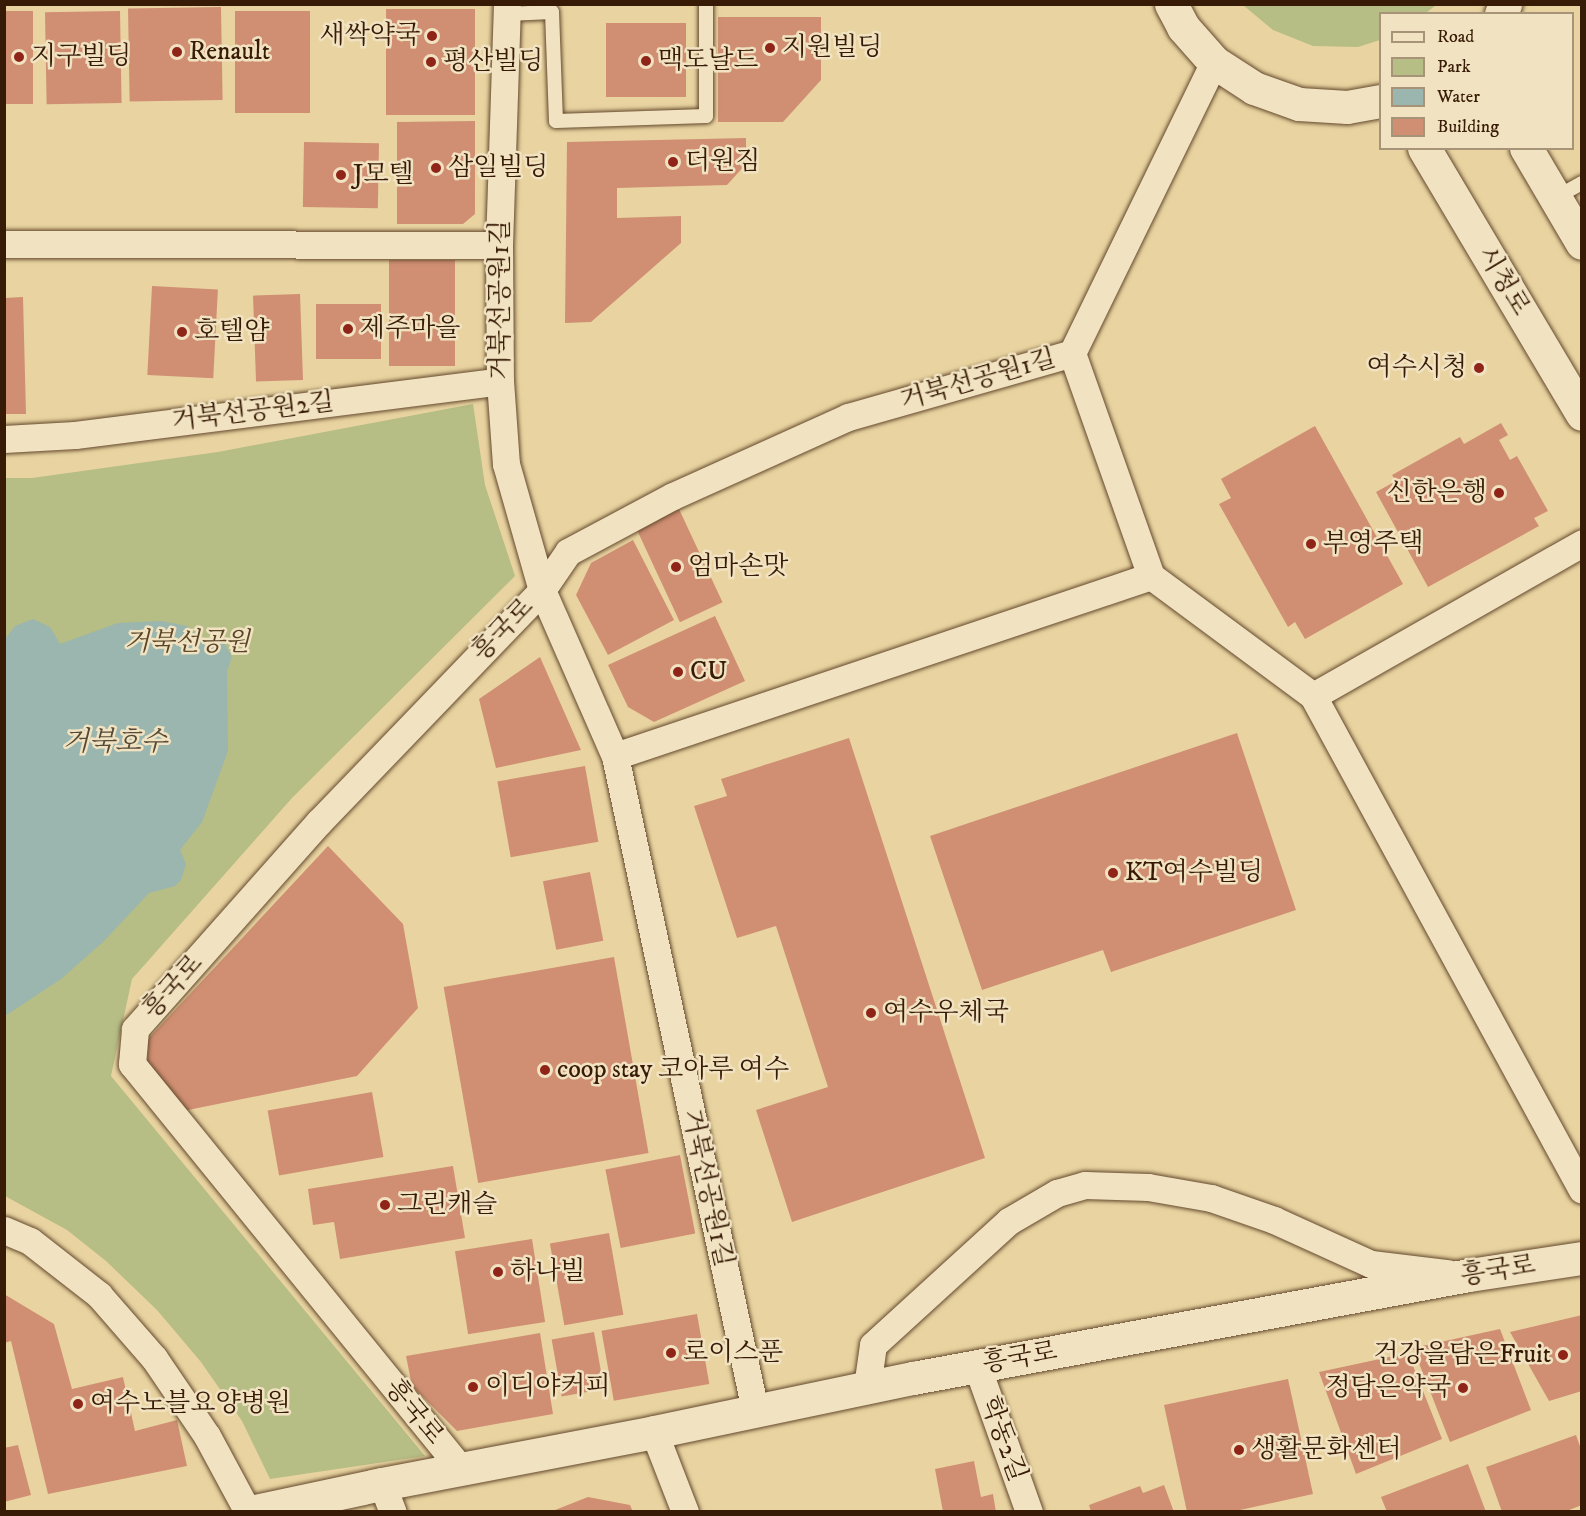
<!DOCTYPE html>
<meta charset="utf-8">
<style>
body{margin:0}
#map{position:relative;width:1586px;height:1516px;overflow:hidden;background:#e9d4a1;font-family:"IM FELL DW Pica","Noto Serif KR",serif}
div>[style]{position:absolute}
.green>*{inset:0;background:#b6bd85}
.water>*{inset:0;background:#9ab6ae}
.building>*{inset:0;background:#d08f73;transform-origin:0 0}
.roads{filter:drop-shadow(0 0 2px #64492d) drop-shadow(0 0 2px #64492d)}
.service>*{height:14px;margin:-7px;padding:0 7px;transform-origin:7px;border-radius:7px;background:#f1e3c2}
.minor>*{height:27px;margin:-13.5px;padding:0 13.5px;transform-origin:13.5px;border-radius:13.5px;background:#f1e3c2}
.tertiary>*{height:33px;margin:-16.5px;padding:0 16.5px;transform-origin:16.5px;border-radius:16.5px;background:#f1e3c2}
.dots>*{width:16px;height:16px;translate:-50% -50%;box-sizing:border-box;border:3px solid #f1e3c2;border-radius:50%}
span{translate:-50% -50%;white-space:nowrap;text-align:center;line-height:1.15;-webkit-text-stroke:5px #f1e3c2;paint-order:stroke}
.poi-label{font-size:26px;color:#381b06}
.right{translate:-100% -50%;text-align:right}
.left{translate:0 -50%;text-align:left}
.street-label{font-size:26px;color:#381b06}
.park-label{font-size:26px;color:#584426;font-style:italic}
.water-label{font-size:27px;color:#554a38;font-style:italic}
.frame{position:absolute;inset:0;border:6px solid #381b06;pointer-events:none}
.legend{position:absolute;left:1379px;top:12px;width:195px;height:138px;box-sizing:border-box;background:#f1e3c2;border:2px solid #a79377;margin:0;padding:8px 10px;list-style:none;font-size:18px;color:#381b06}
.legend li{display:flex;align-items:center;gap:12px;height:30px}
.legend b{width:30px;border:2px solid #a79377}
</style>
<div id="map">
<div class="green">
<div style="clip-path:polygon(1243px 5px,1436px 5px,1426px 13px,1380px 14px,1380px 40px,1358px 47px,1313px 46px,1273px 30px)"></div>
<div style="clip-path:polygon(473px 404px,485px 485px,515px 576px,292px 798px,132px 979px,111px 1076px,425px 1456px,270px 1479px,242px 1421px,201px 1362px,157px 1310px,106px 1261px,67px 1230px,5px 1196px,4px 478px,32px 478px,218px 452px)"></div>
</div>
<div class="water">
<div style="clip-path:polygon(33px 619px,50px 627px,60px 644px,118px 623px,161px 621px,187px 626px,203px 640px,223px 641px,232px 657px,227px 672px,228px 751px,202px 822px,180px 850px,186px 864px,181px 880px,175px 886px,149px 893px,103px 942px,61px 979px,5px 1016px,5px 639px,15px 626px)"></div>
</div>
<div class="building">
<div style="left:221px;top:7px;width:93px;height:93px;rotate:89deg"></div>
<div style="left:386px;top:9px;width:89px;height:106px"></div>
<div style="left:4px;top:11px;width:29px;height:93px"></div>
<div style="left:120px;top:11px;width:92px;height:75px;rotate:89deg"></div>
<div style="left:235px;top:11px;width:75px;height:102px"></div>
<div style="clip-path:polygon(718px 17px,821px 17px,821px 80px,783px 122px,718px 122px)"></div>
<div style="left:686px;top:23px;width:74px;height:80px;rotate:90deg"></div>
<div style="clip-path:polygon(475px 121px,475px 214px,463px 224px,397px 224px,397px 122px)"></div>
<div style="clip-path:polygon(746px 138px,746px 164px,727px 185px,617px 188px,617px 218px,681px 216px,681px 243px,591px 322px,565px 323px,567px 142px)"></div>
<div style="left:304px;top:142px;width:75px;height:65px;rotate:1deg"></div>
<div style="left:389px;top:260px;width:66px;height:106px"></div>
<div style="left:152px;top:286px;width:66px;height:89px;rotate:3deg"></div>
<div style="left:300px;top:294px;width:86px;height:47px;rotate:88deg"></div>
<div style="clip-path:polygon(23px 297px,26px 414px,4px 414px,4px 298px)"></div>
<div style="left:316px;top:304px;width:65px;height:55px"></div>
<div style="clip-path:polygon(1501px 423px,1508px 435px,1499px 440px,1510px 460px,1517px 456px,1548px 511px,1534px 518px,1539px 526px,1428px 587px,1376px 492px,1396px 481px,1392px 475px,1460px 437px,1464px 444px)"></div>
<div style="clip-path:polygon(1315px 426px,1403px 584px,1305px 639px,1295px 622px,1288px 627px,1219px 504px,1231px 498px,1221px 479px)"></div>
<div style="left:679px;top:509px;width:103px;height:47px;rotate:65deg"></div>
<div style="clip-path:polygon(633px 540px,674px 620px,608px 655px,576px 595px,591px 563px)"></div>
<div style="clip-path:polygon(715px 616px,745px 681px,654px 722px,628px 707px,608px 665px)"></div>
<div style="clip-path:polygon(540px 657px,581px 750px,496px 768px,479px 699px)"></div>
<div style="clip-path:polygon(1237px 733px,1296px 910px,1111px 972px,1103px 950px,982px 990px,930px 836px)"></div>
<div style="clip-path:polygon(849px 738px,985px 1158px,792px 1222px,756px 1110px,828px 1087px,776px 926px,737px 938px,694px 806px,727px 796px,721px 779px)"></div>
<div style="left:585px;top:766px;width:77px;height:89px;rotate:80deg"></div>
<div style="clip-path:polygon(328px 846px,403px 924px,418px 1008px,357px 1076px,183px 1111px,147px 1067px,148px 1039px)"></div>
<div style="left:590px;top:872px;width:70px;height:48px;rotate:79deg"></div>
<div style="left:614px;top:957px;width:199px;height:173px;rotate:80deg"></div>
<div style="left:372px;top:1092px;width:66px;height:106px;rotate:80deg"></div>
<div style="left:680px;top:1155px;width:80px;height:76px;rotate:79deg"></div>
<div style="clip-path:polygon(453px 1166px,465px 1238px,340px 1259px,334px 1222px,313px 1225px,308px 1189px)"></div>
<div style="left:609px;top:1233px;width:83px;height:60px;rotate:80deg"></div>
<div style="left:532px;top:1239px;width:84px;height:78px;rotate:81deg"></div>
<div style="clip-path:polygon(4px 1294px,54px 1324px,72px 1389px,123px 1377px,135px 1431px,177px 1420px,187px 1466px,48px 1494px,11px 1341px,4px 1343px)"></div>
<div style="left:697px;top:1314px;width:71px;height:97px;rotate:80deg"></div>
<div style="clip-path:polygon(1582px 1315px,1582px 1391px,1549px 1401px,1510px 1332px)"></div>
<div style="clip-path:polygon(1500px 1329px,1531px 1410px,1450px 1442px,1413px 1348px)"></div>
<div style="left:594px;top:1332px;width:58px;height:43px;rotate:80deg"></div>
<div style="clip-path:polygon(540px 1333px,553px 1414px,457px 1431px,412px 1386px,406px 1356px)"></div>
<div style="clip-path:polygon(1408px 1353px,1442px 1439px,1356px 1474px,1319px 1372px)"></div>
<div style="clip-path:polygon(1288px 1379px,1313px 1494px,1231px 1512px,1187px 1512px,1164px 1405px)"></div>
<div style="clip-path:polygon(1576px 1435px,1582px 1452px,1582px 1505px,1564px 1512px,1502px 1512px,1486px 1467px)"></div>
<div style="clip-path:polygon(18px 1445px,31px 1495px,4px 1502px,4px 1448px)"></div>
<div style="clip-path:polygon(974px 1461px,981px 1497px,993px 1494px,996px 1512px,943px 1512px,935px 1469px)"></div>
<div style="clip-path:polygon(1468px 1464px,1486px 1512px,1387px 1512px,1381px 1497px)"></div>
<div style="clip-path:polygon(1164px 1485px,1174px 1512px,1091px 1512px,1089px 1505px,1140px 1486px,1143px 1493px)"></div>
<div style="clip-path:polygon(588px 1497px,630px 1505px,633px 1512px,550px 1512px)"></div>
</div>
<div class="roads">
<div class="service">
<div style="left:507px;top:14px;width:45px;rotate:-2.5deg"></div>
<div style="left:552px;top:12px;width:109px;rotate:87.9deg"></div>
<div style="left:556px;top:121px;width:150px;rotate:-1.9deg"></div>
<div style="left:706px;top:116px;width:112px;rotate:-90deg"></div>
<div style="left:1555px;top:198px;width:31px;rotate:-29deg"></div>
</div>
<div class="minor">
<div style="left:507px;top:4px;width:241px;rotate:91.9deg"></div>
<div style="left:499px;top:245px;width:136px;rotate:89.6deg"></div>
<div style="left:500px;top:381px;width:83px;rotate:85.9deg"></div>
<div style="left:506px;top:464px;width:131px;rotate:74.1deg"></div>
<div style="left:542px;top:590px;width:181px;rotate:66.3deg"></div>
<div style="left:615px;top:756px;width:669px;rotate:77.92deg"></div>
<div style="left:1214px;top:62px;width:324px;rotate:116deg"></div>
<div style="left:1072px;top:353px;width:237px;rotate:70.5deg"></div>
<div style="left:1151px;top:576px;width:202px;rotate:36.5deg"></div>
<div style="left:1313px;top:696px;width:562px;rotate:61.43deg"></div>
<div style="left:4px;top:244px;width:495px;rotate:0.1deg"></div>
<div style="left:4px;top:439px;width:71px;rotate:-3.2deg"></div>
<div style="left:75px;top:435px;width:428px;rotate:-7.2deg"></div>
<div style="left:1313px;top:696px;width:309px;rotate:-29.6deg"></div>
<div style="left:615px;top:756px;width:565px;rotate:-18.56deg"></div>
<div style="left:4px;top:1230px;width:28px;rotate:23deg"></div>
<div style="left:30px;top:1241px;width:88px;rotate:38deg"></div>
<div style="left:99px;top:1295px;width:84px;rotate:48.9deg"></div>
<div style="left:154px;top:1358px;width:94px;rotate:55.8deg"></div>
<div style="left:207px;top:1436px;width:86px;rotate:61.7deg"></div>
<div style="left:977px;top:1366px;width:155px;rotate:70.4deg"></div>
<div style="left:867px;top:1387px;width:42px;rotate:-81.9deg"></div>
<div style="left:873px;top:1345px;width:184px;rotate:-42.4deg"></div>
<div style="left:1009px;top:1221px;width:56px;rotate:-30.3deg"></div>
<div style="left:1057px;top:1193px;width:29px;rotate:-16deg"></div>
<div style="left:1085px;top:1185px;width:63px;rotate:1.8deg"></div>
<div style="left:1148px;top:1187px;width:64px;rotate:9.9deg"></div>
<div style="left:1211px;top:1198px;width:67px;rotate:19.2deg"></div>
<div style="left:1274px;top:1220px;width:107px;rotate:24.4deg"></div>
<div style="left:1371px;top:1264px;width:77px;rotate:6.8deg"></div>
<div style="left:654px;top:1432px;width:86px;rotate:68.8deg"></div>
<div style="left:461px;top:1469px;width:522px;rotate:-129.09deg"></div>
<div style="left:132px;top:1064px;width:35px;rotate:-85deg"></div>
<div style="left:135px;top:1029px;width:277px;rotate:-48.4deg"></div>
<div style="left:319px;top:822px;width:322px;rotate:-46.1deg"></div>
<div style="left:542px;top:590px;width:46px;rotate:-55.6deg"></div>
<div style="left:568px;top:552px;width:119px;rotate:-28.1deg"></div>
<div style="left:673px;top:496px;width:192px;rotate:-24.3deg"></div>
<div style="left:848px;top:417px;width:233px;rotate:-15.9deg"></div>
<div style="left:382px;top:1484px;width:30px;rotate:69deg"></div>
</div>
<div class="tertiary">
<div style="left:1171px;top:4px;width:26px;rotate:62deg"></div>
<div style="left:1183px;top:27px;width:47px;rotate:48.5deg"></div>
<div style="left:1214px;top:62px;width:48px;rotate:33deg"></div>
<div style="left:1254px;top:88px;width:48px;rotate:19.6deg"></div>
<div style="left:1299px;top:104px;width:48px;rotate:3.6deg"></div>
<div style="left:1347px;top:107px;width:34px;rotate:-10deg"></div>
<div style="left:1501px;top:14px;width:11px;rotate:-68deg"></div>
<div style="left:1424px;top:148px;width:309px;rotate:59.3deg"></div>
<div style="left:1526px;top:148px;width:110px;rotate:59.5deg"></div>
<div style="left:251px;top:1512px;width:134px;rotate:-12.1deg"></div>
<div style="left:382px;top:1484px;width:277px;rotate:-10.8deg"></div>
<div style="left:654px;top:1432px;width:265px;rotate:-11.8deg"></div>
<div style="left:913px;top:1378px;width:565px;rotate:-10.5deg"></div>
<div style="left:1469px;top:1275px;width:114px;rotate:-8.6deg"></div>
</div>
</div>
<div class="dots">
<div style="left:432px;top:36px;background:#8f2418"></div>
<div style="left:770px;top:48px;background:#8f2418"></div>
<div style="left:177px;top:52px;background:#8f2418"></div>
<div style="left:19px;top:57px;background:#8f2418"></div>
<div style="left:646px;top:61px;background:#8f2418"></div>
<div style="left:431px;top:62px;background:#8f2418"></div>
<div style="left:673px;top:162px;background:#8f2418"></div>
<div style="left:436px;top:168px;background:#8f2418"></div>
<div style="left:341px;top:175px;background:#8f2418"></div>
<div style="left:348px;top:329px;background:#8f2418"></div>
<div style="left:182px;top:332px;background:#8f2418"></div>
<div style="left:1479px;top:368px;background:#8f2418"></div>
<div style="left:1499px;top:493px;background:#8f2418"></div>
<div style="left:1311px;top:544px;background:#8f2418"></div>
<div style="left:676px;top:567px;background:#8f2418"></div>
<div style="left:678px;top:672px;background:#8f2418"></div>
<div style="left:1113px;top:873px;background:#8f2418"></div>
<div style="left:871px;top:1013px;background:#8f2418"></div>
<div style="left:545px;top:1070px;background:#8f2418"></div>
<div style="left:385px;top:1205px;background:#8f2418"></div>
<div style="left:498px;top:1272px;background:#8f2418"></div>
<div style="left:671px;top:1353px;background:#8f2418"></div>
<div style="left:1563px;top:1355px;background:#8f2418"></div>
<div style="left:473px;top:1387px;background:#8f2418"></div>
<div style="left:1463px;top:1388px;background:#8f2418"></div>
<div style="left:78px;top:1404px;background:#8f2418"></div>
<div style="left:1239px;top:1450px;background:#8f2418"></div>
</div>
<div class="poi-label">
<span class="right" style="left:420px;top:36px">새싹약국</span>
<span class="left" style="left:782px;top:48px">지원빌딩</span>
<span class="left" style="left:189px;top:52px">Renault</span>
<span class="left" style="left:31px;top:57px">지구빌딩</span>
<span class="left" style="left:658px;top:61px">맥도날드</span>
<span class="left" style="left:443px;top:62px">평산빌딩</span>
<span class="left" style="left:685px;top:162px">더원짐</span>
<span class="left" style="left:448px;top:168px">삼일빌딩</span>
<span class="left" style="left:353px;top:175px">J모텔</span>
<span class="left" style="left:360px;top:329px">제주마을</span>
<span class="left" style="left:194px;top:332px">호텔얌</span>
<span class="right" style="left:1467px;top:368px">여수시청</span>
<span class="right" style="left:1487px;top:493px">신한은행</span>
<span class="left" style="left:1323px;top:544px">부영주택</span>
<span class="left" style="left:688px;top:567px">엄마손맛</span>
<span class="left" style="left:690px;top:672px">CU</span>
<span class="left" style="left:1125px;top:873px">KT여수빌딩</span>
<span class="left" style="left:883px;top:1013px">여수우체국</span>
<span class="left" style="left:557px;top:1070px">coop stay 코아루 여수</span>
<span class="left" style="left:397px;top:1205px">그린캐슬</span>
<span class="left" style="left:510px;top:1272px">하나빌</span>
<span class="left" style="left:683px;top:1353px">로이스푼</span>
<span class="right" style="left:1551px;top:1355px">건강을담은Fruit</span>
<span class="left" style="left:485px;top:1387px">이디야커피</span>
<span class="right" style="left:1451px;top:1388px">정담은약국</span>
<span class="left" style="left:90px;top:1404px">여수노블요양병원</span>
<span class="left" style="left:1251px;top:1450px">생활문화센터</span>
</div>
<div class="street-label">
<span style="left:1503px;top:281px;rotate:59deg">시청로</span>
<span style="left:501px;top:300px;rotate:-90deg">거북선공원1길</span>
<span style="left:978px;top:380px;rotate:-16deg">거북선공원1길</span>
<span style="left:253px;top:412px;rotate:-7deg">거북선공원2길</span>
<span style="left:503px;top:630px;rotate:-46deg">흥국로</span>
<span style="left:173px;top:987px;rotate:-48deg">흥국로</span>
<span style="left:707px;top:1188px;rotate:78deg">거북선공원1길</span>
<span style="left:1498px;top:1271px;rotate:-9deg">흥국로</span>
<span style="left:1020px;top:1358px;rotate:-10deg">흥국로</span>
<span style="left:414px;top:1412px;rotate:51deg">흥국로</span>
<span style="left:1003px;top:1439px;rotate:70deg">학동2길</span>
</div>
<div class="park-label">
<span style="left:187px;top:643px">거북선공원</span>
</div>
<div class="water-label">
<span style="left:115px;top:743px">거북호수</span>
</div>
<div class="frame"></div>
<ul class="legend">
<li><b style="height:8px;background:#f1e3c2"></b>Road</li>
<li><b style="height:16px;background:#b6bd85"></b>Park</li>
<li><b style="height:16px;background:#9ab6ae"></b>Water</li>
<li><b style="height:16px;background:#d08f73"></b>Building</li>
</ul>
</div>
